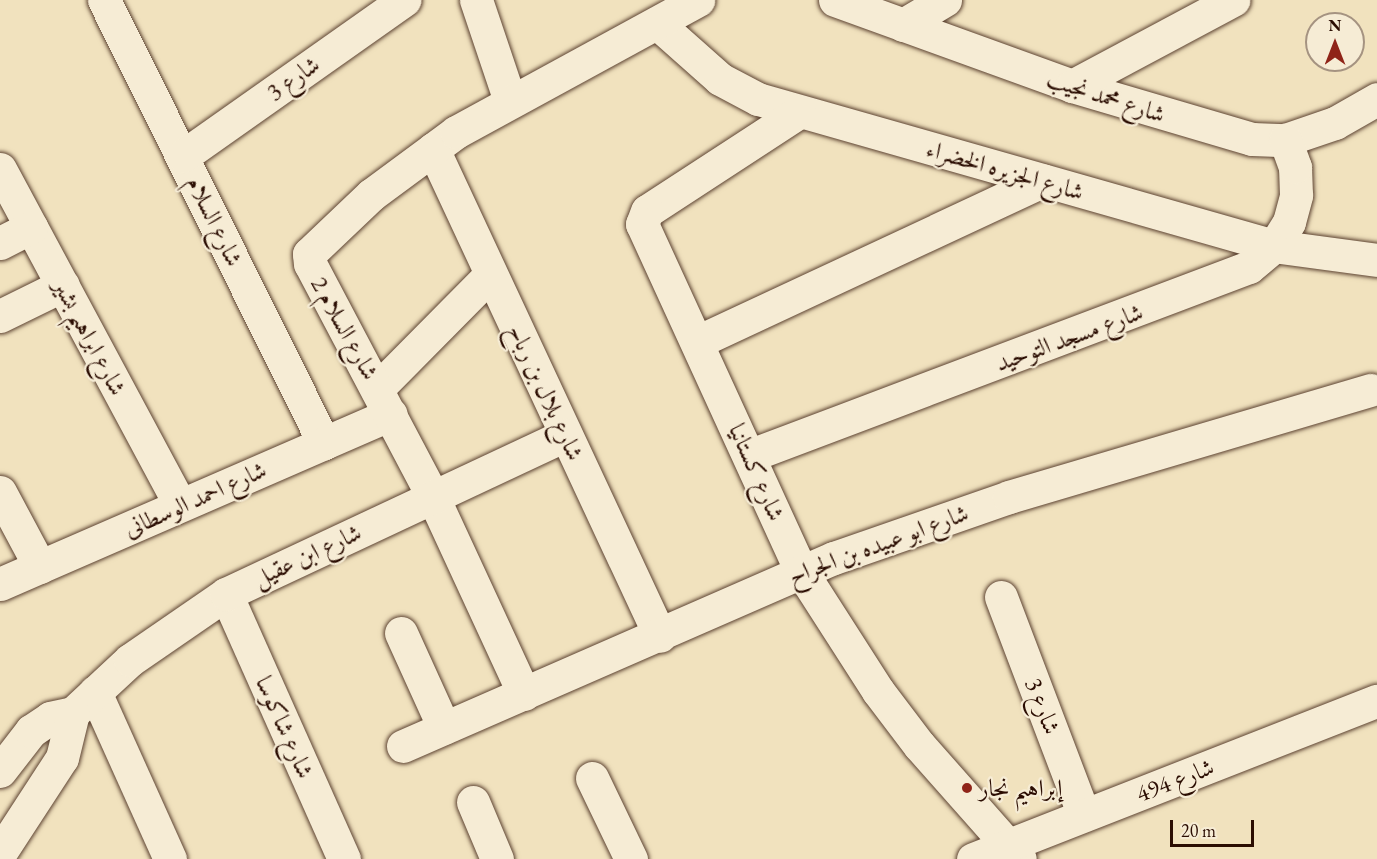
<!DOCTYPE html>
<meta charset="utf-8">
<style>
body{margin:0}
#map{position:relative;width:1377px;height:859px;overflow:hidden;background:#f1e2be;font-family:"EB Garamond",Amiri,serif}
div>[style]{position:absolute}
.roads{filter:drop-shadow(0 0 2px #5c4231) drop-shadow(0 0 2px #5c4231)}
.minor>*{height:33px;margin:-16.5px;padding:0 16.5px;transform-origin:16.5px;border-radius:16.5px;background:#f6ecd5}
.dots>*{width:16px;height:16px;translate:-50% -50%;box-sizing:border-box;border:3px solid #f6ecd5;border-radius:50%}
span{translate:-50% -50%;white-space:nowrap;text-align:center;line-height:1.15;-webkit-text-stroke:4.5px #f6ecd5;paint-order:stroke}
.street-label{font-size:24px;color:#2b0d02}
.poi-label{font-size:24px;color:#2b0d02}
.left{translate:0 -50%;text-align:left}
.north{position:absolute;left:1305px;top:12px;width:60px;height:60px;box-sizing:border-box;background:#f6ecd5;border:2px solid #a59381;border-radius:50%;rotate:0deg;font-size:16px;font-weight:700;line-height:24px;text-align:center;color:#2b0d02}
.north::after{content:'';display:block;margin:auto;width:21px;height:27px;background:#8f2418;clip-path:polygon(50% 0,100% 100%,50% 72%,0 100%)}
.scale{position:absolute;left:1170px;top:820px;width:84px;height:27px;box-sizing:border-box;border:3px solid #2b0d02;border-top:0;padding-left:8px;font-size:18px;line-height:21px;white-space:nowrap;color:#2b0d02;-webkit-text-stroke:4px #f6ecd5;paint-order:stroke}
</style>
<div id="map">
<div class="roads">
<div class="minor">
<div style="left:104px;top:0;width:495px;rotate:63.6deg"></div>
<div style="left:476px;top:0;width:107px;rotate:71.4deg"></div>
<div style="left:835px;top:0;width:252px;rotate:19.9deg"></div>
<div style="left:1072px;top:86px;width:188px;rotate:16.4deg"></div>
<div style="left:1252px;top:139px;width:33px;rotate:2deg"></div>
<div style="left:1285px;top:140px;width:53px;rotate:-18.8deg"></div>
<div style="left:1335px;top:123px;width:48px;rotate:-29.7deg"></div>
<div style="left:657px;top:23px;width:84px;rotate:41.6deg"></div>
<div style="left:720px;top:79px;width:43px;rotate:27.8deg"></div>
<div style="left:758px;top:99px;width:537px;rotate:15.9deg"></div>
<div style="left:1274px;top:246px;width:104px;rotate:7.7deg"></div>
<div style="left:903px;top:25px;width:49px;rotate:-30.8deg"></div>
<div style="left:1072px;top:86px;width:183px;rotate:-28.1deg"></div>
<div style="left:799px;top:112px;width:181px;rotate:146.9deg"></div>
<div style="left:647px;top:211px;width:14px;rotate:111deg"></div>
<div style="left:642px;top:224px;width:382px;rotate:65.4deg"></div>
<div style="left:801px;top:571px;width:143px;rotate:57.3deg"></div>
<div style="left:878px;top:691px;width:68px;rotate:52.8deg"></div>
<div style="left:919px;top:745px;width:152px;rotate:48.5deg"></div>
<div style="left:433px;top:149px;width:537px;rotate:65.01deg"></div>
<div style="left:183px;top:156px;width:271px;rotate:-35.2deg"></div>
<div style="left:0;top:169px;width:381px;rotate:61.8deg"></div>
<div style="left:0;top:243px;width:35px;rotate:-27deg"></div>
<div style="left:0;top:316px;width:70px;rotate:-26.2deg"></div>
<div style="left:697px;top:342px;width:382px;rotate:-25deg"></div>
<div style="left:378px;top:388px;width:159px;rotate:-45.3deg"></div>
<div style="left:751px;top:455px;width:532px;rotate:-20.68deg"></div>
<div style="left:1249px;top:267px;width:33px;rotate:-40deg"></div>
<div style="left:1274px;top:246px;width:28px;rotate:-58deg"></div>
<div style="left:1289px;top:222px;width:28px;rotate:-75deg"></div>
<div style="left:1296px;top:195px;width:28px;rotate:-92deg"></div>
<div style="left:1295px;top:167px;width:29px;rotate:-110deg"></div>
<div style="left:0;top:492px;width:85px;rotate:61.9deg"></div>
<div style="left:0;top:584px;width:426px;rotate:-23.5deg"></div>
<div style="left:226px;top:594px;width:290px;rotate:66deg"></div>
<div style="left:1001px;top:597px;width:233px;rotate:69.2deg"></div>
<div style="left:401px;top:633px;width:104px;rotate:65.6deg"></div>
<div style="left:95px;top:692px;width:183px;rotate:65.8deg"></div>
<div style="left:524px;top:694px;width:219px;rotate:-114.8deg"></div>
<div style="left:432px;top:495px;width:261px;rotate:-117.8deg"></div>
<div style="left:310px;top:264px;width:10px;rotate:-96deg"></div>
<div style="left:309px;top:254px;width:86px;rotate:-43.6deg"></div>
<div style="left:371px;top:195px;width:106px;rotate:-36.5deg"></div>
<div style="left:456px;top:132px;width:276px;rotate:-28.6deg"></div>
<div style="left:403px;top:746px;width:470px;rotate:-23.6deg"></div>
<div style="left:834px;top:558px;width:185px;rotate:-19.2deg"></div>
<div style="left:1009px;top:497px;width:377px;rotate:-16.5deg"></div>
<div style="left:0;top:771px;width:51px;rotate:-52.2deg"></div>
<div style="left:31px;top:731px;width:23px;rotate:-34deg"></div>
<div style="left:50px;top:718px;width:24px;rotate:-12deg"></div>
<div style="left:73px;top:713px;width:78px;rotate:-42.9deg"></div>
<div style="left:130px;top:660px;width:116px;rotate:-34.5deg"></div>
<div style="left:226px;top:594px;width:375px;rotate:-25.1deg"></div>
<div style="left:592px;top:778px;width:90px;rotate:64.3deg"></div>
<div style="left:473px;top:802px;width:62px;rotate:67.2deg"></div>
<div style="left:0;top:853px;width:113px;rotate:-56.9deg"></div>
<div style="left:62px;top:758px;width:46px;rotate:-76.3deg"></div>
<div style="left:973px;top:859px;width:434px;rotate:-21.4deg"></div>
</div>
</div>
<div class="dots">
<div style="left:967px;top:788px;background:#8f2418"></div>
</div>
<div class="street-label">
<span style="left:293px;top:78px;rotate:-35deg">شارع 3</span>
<span style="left:1106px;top:96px;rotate:18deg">شارع محمد نجيب</span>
<span style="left:1005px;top:170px;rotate:16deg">شارع الجزيره الخضراء</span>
<span style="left:215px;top:221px;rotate:64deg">شارع السلام</span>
<span style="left:345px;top:328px;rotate:61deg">شارع السلام 2</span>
<span style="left:90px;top:337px;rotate:62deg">شارع ابراهيم بشير</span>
<span style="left:1069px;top:337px;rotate:-20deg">شارع مسجد التوحيد</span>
<span style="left:546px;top:392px;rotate:65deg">شارع بلال بن رباح</span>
<span style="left:757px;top:472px;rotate:66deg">شارع كستانيا</span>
<span style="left:195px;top:499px;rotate:-24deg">شارع احمد الوسطانى</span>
<span style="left:878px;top:544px;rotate:-20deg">شارع ابو عبيده بن الجراح</span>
<span style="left:307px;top:555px;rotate:-25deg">شارع ابن عقيل</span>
<span style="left:1043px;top:706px;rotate:69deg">شارع 3</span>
<span style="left:285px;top:727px;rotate:66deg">شارع شاكوسا</span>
<span style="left:1175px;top:780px;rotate:-21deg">شارع 494</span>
</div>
<div class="poi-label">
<span class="left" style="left:979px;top:788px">إبراهيم نجار</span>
</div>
<div class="north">N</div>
<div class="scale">20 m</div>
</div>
